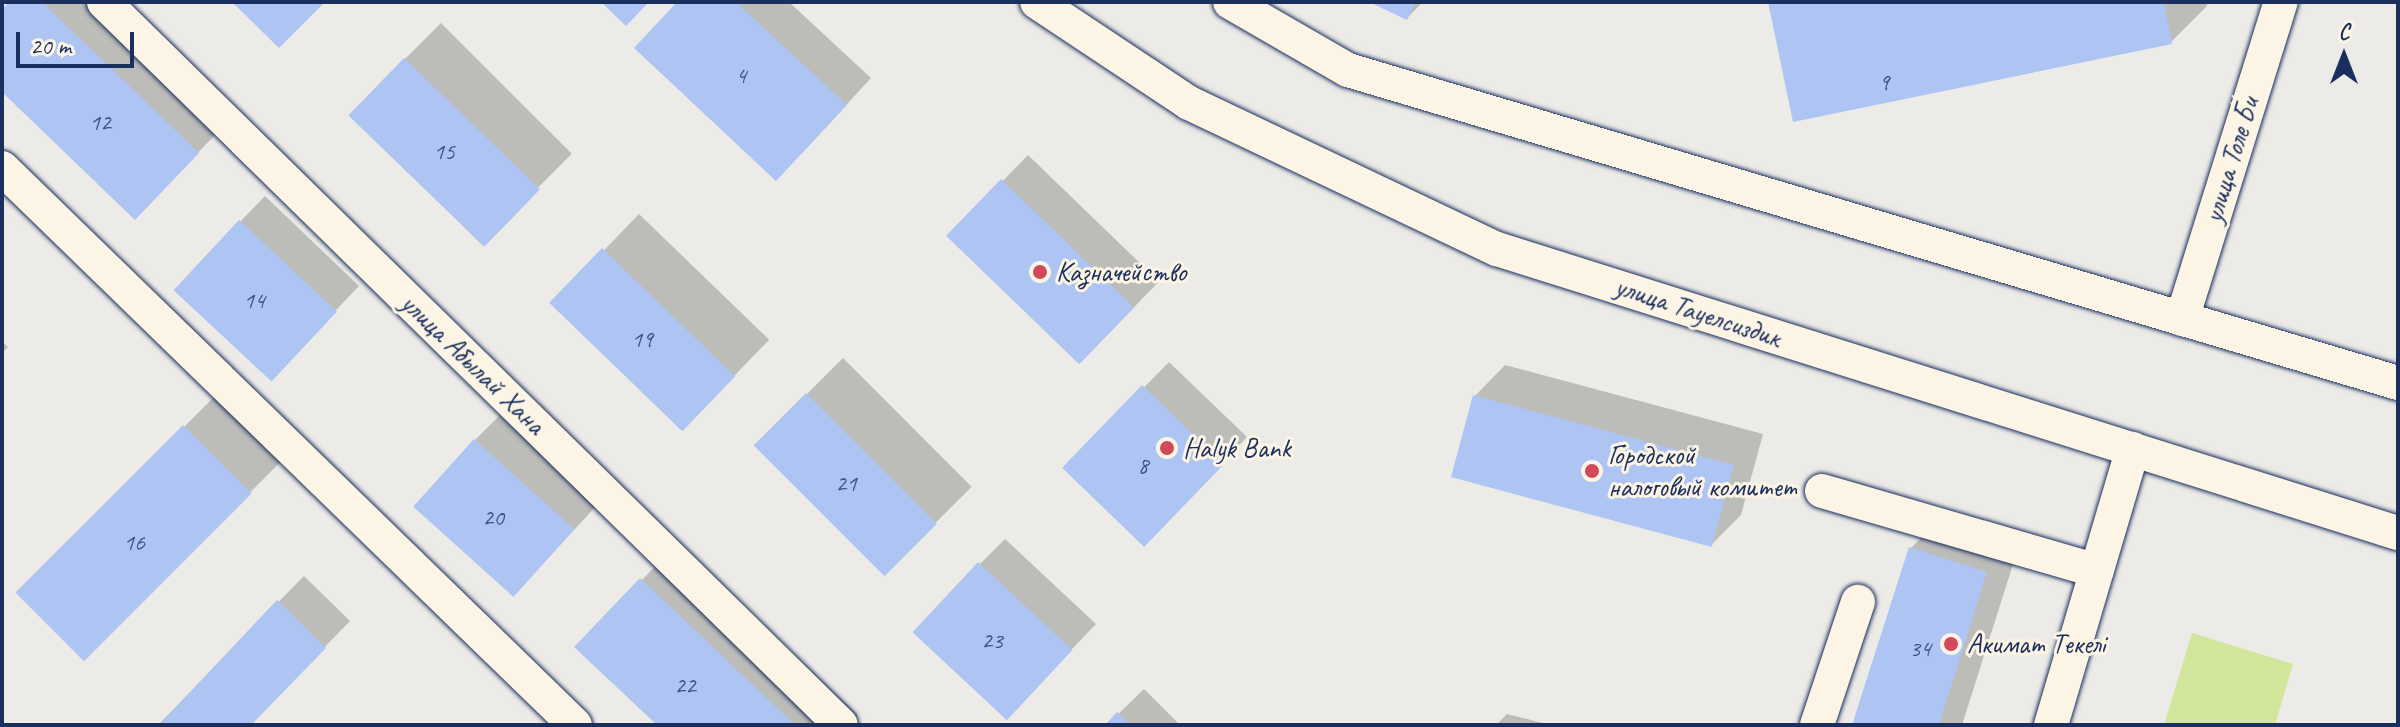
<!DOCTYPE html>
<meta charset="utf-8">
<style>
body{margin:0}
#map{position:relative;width:2400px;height:727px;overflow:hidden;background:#ecebe8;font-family:Caveat,sans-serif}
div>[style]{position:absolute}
.green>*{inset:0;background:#d2e69b}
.shadow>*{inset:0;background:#0003;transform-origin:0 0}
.building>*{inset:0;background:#aec4f3;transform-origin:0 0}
.roads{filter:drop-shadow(0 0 2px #1b2f5e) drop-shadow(0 0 2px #1b2f5e)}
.minor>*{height:34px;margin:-17px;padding:0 17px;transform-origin:17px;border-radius:17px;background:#fcf5e5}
.dots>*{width:22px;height:22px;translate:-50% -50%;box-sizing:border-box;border:4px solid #fcf5e5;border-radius:50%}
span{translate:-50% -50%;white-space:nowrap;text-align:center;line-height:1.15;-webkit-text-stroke:6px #fcf5e5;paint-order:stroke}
.number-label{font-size:24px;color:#405483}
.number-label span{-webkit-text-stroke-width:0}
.street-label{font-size:28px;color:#1b2f5e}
.poi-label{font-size:28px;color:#1b2f5e}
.left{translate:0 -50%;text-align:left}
.frame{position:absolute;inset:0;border:4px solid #1b2f5e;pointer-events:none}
.north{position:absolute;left:2304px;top:16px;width:80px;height:80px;-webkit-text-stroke:6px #fcf5e5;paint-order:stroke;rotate:0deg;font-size:22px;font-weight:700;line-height:32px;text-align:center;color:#1b2f5e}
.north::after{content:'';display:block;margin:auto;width:28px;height:36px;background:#1b2f5e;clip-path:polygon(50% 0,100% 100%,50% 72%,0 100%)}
.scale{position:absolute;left:16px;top:32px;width:118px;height:36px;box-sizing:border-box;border:4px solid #1b2f5e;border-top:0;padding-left:10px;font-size:24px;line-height:28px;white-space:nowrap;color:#1b2f5e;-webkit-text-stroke:6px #fcf5e5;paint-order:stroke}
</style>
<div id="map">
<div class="green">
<div style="clip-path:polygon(2192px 633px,2293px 664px,2275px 725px,2164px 725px)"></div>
</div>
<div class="shadow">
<div style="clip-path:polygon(12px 2px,115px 2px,233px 116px,170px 182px,2px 90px,2px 12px)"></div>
<div style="clip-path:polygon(680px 2px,789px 2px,871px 78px,802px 153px)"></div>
<div style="clip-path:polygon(1374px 2px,1423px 2px,1407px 18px)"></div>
<div style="clip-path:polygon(1770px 2px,2207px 2px,2207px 6px,2171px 42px)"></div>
<div style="left:441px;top:23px;width:185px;height:128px;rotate:45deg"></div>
<div style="left:1028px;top:155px;width:182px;height:113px;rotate:44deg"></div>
<div style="clip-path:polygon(265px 196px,359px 286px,295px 353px,240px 222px)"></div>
<div style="left:639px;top:214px;width:181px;height:124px;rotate:44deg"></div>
<div style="clip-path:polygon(2px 341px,8px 347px,2px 353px)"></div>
<div style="left:843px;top:358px;width:182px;height:123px;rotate:45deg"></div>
<div style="clip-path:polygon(1169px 362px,1247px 437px,1169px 519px,1065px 468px)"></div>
<div style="clip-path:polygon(1505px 365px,1763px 434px,1741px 515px,1711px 545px,1475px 396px)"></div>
<div style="left:220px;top:391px;width:93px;height:285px;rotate:45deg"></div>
<div style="clip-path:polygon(500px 415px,598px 504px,538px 569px,475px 440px)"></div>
<div style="clip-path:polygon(1947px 512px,2022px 536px,1962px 725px,1855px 725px,1911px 548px)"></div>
<div style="clip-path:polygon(1005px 539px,1096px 624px,1030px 693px,980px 564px)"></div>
<div style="clip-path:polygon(677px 544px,858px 715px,849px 725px,660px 725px,642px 580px)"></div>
<div style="clip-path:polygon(304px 576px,350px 621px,249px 725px,160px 723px)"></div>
<div style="clip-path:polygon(1144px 689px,1180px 725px,1107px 725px)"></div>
<div style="clip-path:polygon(1507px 714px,1551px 725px,1496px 725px)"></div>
</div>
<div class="building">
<div style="clip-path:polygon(9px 2px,42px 2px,199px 153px,135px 220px,2px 92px,2px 10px)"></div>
<div style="clip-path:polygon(232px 2px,325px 2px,279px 48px)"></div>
<div style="clip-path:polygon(601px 2px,649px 2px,626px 26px)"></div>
<div style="clip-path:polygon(677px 2px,736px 2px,847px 105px,776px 181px,634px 48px)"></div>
<div style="clip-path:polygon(1369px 2px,1416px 2px,1407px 20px)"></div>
<div style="clip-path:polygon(1768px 2px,2164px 2px,2172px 44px,1793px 122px)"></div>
<div style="left:404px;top:58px;width:189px;height:80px;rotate:44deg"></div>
<div style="left:1001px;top:179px;width:185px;height:79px;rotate:44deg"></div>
<div style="left:239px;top:220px;width:134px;height:96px;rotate:43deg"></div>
<div style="left:602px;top:248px;width:185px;height:76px;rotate:44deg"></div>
<div style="left:1142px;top:385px;width:114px;height:115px;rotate:44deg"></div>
<div style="left:806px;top:393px;width:185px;height:74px;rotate:45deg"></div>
<div style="left:1473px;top:395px;width:270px;height:85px;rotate:15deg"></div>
<div style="left:183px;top:425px;width:97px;height:237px;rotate:45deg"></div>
<div style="left:474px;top:439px;width:135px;height:91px;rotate:42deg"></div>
<div style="clip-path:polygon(1909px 547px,1987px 572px,1939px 725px,1852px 725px)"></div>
<div style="left:978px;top:562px;width:129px;height:96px;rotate:43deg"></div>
<div style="clip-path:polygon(640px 578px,795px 725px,657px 725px,574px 647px)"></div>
<div style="clip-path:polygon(277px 600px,326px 648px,251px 725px,159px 725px)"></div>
<div style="clip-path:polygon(1117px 712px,1130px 725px,1105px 725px)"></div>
</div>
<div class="roads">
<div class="minor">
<div style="left:104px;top:2px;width:1032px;rotate:44.45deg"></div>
<div style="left:1037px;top:2px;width:182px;rotate:33.6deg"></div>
<div style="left:1189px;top:103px;width:341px;rotate:25.4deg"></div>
<div style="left:1497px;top:249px;width:945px;rotate:17.5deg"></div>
<div style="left:1230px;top:2px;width:136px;rotate:30deg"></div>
<div style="left:1348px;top:70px;width:1096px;rotate:16.6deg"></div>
<div style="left:2px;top:168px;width:799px;rotate:44.19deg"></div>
<div style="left:2182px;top:319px;width:332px;rotate:-72.7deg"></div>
<div style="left:1822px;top:491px;width:286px;rotate:16.2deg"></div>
<div style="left:1817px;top:725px;width:130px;rotate:-71.6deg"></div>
<div style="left:2051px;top:725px;width:288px;rotate:-73.5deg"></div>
</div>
</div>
<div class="dots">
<div style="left:1040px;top:272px;background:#d1495b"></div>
<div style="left:1167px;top:448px;background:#d1495b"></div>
<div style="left:1592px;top:471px;background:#d1495b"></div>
<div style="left:1951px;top:644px;background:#d1495b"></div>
</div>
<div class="number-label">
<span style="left:741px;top:76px">4</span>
<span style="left:1884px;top:83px">9</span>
<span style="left:100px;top:123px">12</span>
<span style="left:444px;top:152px">15</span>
<span style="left:254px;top:301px">14</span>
<span style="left:642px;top:340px">19</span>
<span style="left:1143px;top:466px">8</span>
<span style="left:846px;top:484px">21</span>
<span style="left:493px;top:518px">20</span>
<span style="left:134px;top:543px">16</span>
<span style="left:992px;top:641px">23</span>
<span style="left:1920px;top:649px">34</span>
<span style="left:685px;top:686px">22</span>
</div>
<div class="street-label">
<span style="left:2231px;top:160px;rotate:-73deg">улица Толе Би</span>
<span style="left:1698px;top:312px;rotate:18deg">улица Тауелсиздик</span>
<span style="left:473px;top:364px;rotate:44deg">улица Абылай Хана</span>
</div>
<div class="poi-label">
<span class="left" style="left:1056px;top:272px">Казначейство</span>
<span class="left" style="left:1183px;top:448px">Halyk Bank</span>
<span class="left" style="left:1608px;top:471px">Городской<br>налоговый комитет</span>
<span class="left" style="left:1967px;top:644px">Акимат Текелі</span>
</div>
<div class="frame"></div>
<div class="north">С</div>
<div class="scale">20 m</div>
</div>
